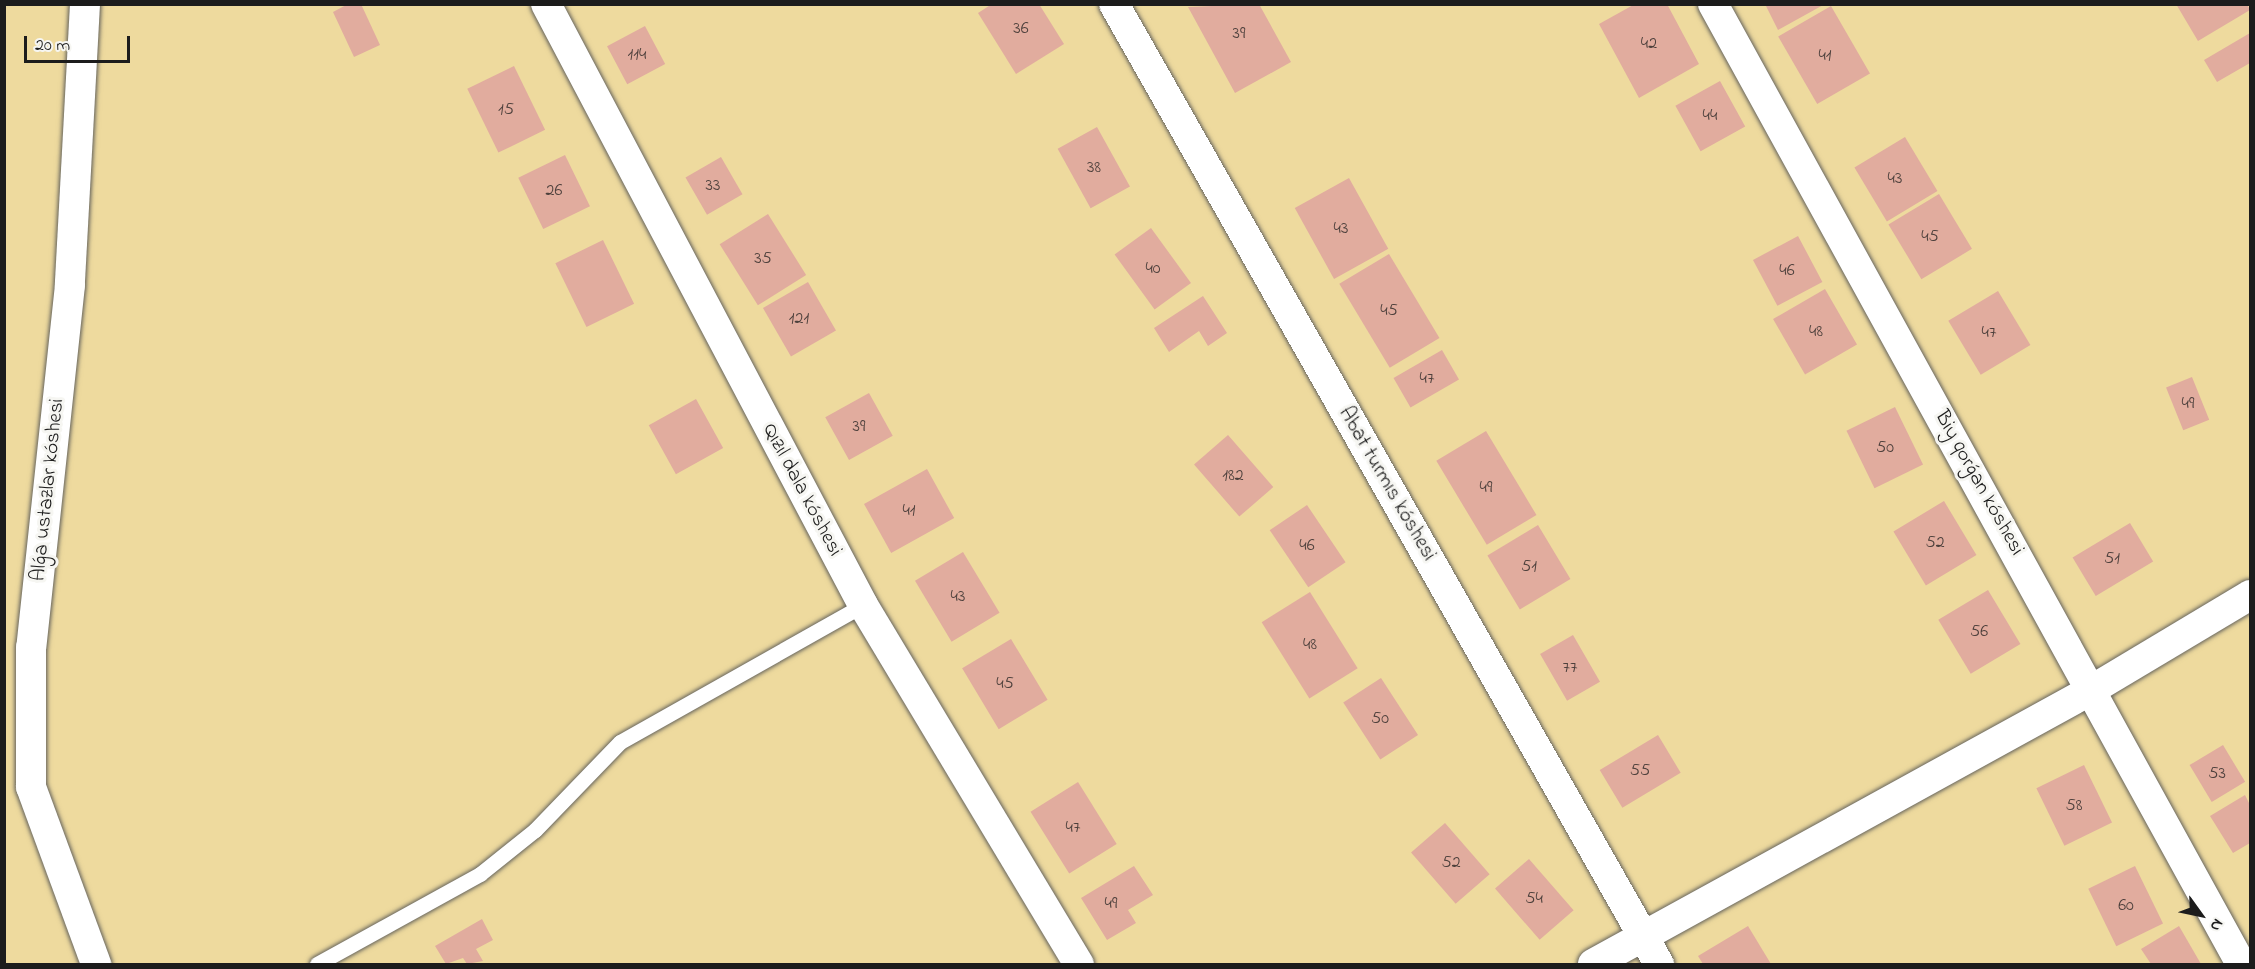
<!DOCTYPE html>
<meta charset="utf-8">
<style>
body{margin:0}
#map{position:relative;width:2255px;height:969px;overflow:hidden;background:#efead5;font-family:"Indie Flower",sans-serif}
div>[style]{position:absolute}
.sand>*{inset:0;background:#eeda9e;transform-origin:0 0}
.building>*{inset:0;background:#e1ac9e;transform-origin:0 0}
.roads{filter:drop-shadow(0 0 2px #66645d) drop-shadow(0 0 2px #66645d)}
.service>*{height:15px;margin:-7.5px;padding:0 7.5px;transform-origin:7.5px;border-radius:7.5px;background:#fff}
.minor>*{height:30px;margin:-15px;padding:0 15px;transform-origin:15px;border-radius:15px;background:#fff}
span{translate:-50% -50%;white-space:nowrap;text-align:center;line-height:1.15;-webkit-text-stroke:6px #f6f6f2;paint-order:stroke}
.number-label{font-size:18px;color:#4d403c}
.number-label span{-webkit-text-stroke-width:0}
.street-label{font-size:21px;color:#1c1c1c}
.frame{position:absolute;inset:0;border:6px solid #1c1c1c;pointer-events:none}
.north{position:absolute;left:2171px;top:885px;width:60px;height:60px;-webkit-text-stroke:4px #f6f6f2;paint-order:stroke;rotate:123deg;font-size:16px;font-weight:700;line-height:24px;text-align:center;color:#1c1c1c}
.north::after{content:'';display:block;margin:auto;width:21px;height:27px;background:#1c1c1c;clip-path:polygon(50% 0,100% 100%,50% 72%,0 100%)}
.scale{position:absolute;left:24px;top:36px;width:106px;height:27px;box-sizing:border-box;border:3px solid #1c1c1c;border-top:0;padding-left:8px;font-size:18px;line-height:21px;white-space:nowrap;color:#1c1c1c;-webkit-text-stroke:4px #f6f6f2;paint-order:stroke}
</style>
<div id="map">
<div class="sand">
<div style="left:5px;top:5px;width:2245px;height:959px"></div>
</div>
<div class="building">
<div style="clip-path:polygon(348px 4px,361px 4px,380px 45px,354px 57px,333px 12px)"></div>
<div style="clip-path:polygon(992px 4px,1039px 4px,1064px 44px,1016px 74px,978px 13px)"></div>
<div style="clip-path:polygon(1259px 4px,1291px 62px,1235px 93px,1188px 7px)"></div>
<div style="clip-path:polygon(1635px 4px,1667px 4px,1699px 64px,1639px 98px,1599px 24px)"></div>
<div style="clip-path:polygon(1765px 4px,1825px 4px,1778px 30px)"></div>
<div style="clip-path:polygon(2176px 4px,2247px 4px,2250px 10px,2198px 41px)"></div>
<div style="left:1831px;top:6px;width:78px;height:61px;rotate:60deg"></div>
<div style="left:645px;top:26px;width:43px;height:43px;rotate:62deg"></div>
<div style="clip-path:polygon(2250px 33px,2250px 63px,2217px 82px,2204px 60px)"></div>
<div style="left:514px;top:66px;width:71px;height:52px;rotate:64deg"></div>
<div style="left:1720px;top:81px;width:52px;height:51px;rotate:61deg"></div>
<div style="left:1097px;top:127px;width:68px;height:45px;rotate:61deg"></div>
<div style="left:1905px;top:137px;width:63px;height:59px;rotate:59deg"></div>
<div style="left:565px;top:155px;width:57px;height:52px;rotate:64deg"></div>
<div style="left:721px;top:157px;width:43px;height:41px;rotate:60deg"></div>
<div style="left:1349px;top:178px;width:81px;height:62px;rotate:61deg"></div>
<div style="left:1939px;top:194px;width:64px;height:59px;rotate:59deg"></div>
<div style="left:768px;top:214px;width:72px;height:57px;rotate:58deg"></div>
<div style="left:1151px;top:228px;width:68px;height:45px;rotate:54deg"></div>
<div style="left:1798px;top:236px;width:52px;height:51px;rotate:62deg"></div>
<div style="left:603px;top:240px;width:71px;height:53px;rotate:64deg"></div>
<div style="left:1389px;top:254px;width:98px;height:58px;rotate:59deg"></div>
<div style="left:808px;top:282px;width:56px;height:52px;rotate:60deg"></div>
<div style="left:1825px;top:289px;width:64px;height:60px;rotate:60deg"></div>
<div style="left:1998px;top:291px;width:63px;height:58px;rotate:59deg"></div>
<div style="clip-path:polygon(1203px 296px,1227px 333px,1208px 346px,1199px 331px,1169px 352px,1154px 328px)"></div>
<div style="left:1442px;top:350px;width:34px;height:56px;rotate:60deg"></div>
<div style="left:2192px;top:377px;width:46px;height:28px;rotate:68deg"></div>
<div style="left:869px;top:393px;width:49px;height:50px;rotate:61deg"></div>
<div style="left:696px;top:399px;width:56px;height:54px;rotate:61deg"></div>
<div style="left:1895px;top:407px;width:64px;height:54px;rotate:64deg"></div>
<div style="left:1486px;top:431px;width:98px;height:58px;rotate:59deg"></div>
<div style="left:1228px;top:435px;width:69px;height:45px;rotate:49deg"></div>
<div style="left:927px;top:469px;width:56px;height:72px;rotate:61deg"></div>
<div style="left:1944px;top:501px;width:63px;height:59px;rotate:59deg"></div>
<div style="left:1307px;top:505px;width:69px;height:45px;rotate:56deg"></div>
<div style="left:2130px;top:523px;width:45px;height:67px;rotate:59deg"></div>
<div style="left:1538px;top:525px;width:63px;height:59px;rotate:59deg"></div>
<div style="left:963px;top:552px;width:71px;height:56px;rotate:59deg"></div>
<div style="left:1988px;top:590px;width:63px;height:58px;rotate:59deg"></div>
<div style="left:1310px;top:592px;width:90px;height:57px;rotate:58deg"></div>
<div style="left:1573px;top:635px;width:54px;height:38px;rotate:60deg"></div>
<div style="left:1011px;top:639px;width:71px;height:57px;rotate:59deg"></div>
<div style="left:1381px;top:678px;width:68px;height:45px;rotate:57deg"></div>
<div style="left:1658px;top:735px;width:44px;height:68px;rotate:59deg"></div>
<div style="left:2223px;top:745px;width:43px;height:39px;rotate:59deg"></div>
<div style="left:2084px;top:765px;width:64px;height:53px;rotate:64deg"></div>
<div style="left:1078px;top:782px;width:73px;height:56px;rotate:58deg"></div>
<div style="clip-path:polygon(2245px 795px,2250px 805px,2250px 843px,2233px 853px,2210px 816px)"></div>
<div style="left:1445px;top:823px;width:68px;height:45px;rotate:49deg"></div>
<div style="left:1529px;top:859px;width:68px;height:45px;rotate:49deg"></div>
<div style="clip-path:polygon(1134px 866px,1153px 895px,1128px 910px,1136px 923px,1107px 940px,1081px 898px)"></div>
<div style="left:2135px;top:866px;width:64px;height:52px;rotate:64deg"></div>
<div style="clip-path:polygon(482px 919px,493px 940px,476px 949px,483px 961px,467px 964px,463px 958px,446px 964px,435px 946px)"></div>
<div style="clip-path:polygon(1748px 926px,1771px 964px,1703px 964px,1698px 956px)"></div>
<div style="clip-path:polygon(2179px 926px,2201px 964px,2151px 964px,2141px 949px)"></div>
</div>
<div class="roads">
<div class="service">
<div style="left:317px;top:964px;width:186px;rotate:-28.9deg"></div>
<div style="left:480px;top:874px;width:70px;rotate:-38.7deg"></div>
<div style="left:535px;top:830px;width:122px;rotate:-46deg"></div>
<div style="left:620px;top:742px;width:279px;rotate:-29.4deg"></div>
</div>
<div class="minor">
<div style="left:85px;top:4px;width:281px;rotate:93.1deg"></div>
<div style="left:70px;top:285px;width:364px;rotate:96.1deg"></div>
<div style="left:31px;top:647px;width:140px;rotate:90deg"></div>
<div style="left:31px;top:787px;width:189px;rotate:69.8deg"></div>
<div style="left:546px;top:4px;width:679px;rotate:62.19deg"></div>
<div style="left:863px;top:605px;width:419px;rotate:59deg"></div>
<div style="left:1114px;top:4px;width:1104px;rotate:60.42deg"></div>
<div style="left:1713px;top:4px;width:1096px;rotate:61.19deg"></div>
<div style="left:1593px;top:964px;width:571px;rotate:-28.81deg"></div>
<div style="left:2093px;top:689px;width:183px;rotate:-30.9deg"></div>
</div>
</div>
<div class="number-label">
<span style="left:1021px;top:29px">36</span>
<span style="left:1239px;top:34px">39</span>
<span style="left:1649px;top:44px">42</span>
<span style="left:637px;top:55px">114</span>
<span style="left:1825px;top:56px">41</span>
<span style="left:506px;top:110px">15</span>
<span style="left:1710px;top:116px">44</span>
<span style="left:1094px;top:168px">38</span>
<span style="left:1895px;top:179px">43</span>
<span style="left:713px;top:186px">33</span>
<span style="left:554px;top:191px">26</span>
<span style="left:1341px;top:229px">43</span>
<span style="left:1930px;top:237px">45</span>
<span style="left:763px;top:259px">35</span>
<span style="left:1153px;top:269px">40</span>
<span style="left:1787px;top:271px">46</span>
<span style="left:1389px;top:311px">45</span>
<span style="left:799px;top:319px">121</span>
<span style="left:1816px;top:332px">48</span>
<span style="left:1989px;top:333px">47</span>
<span style="left:1427px;top:379px">47</span>
<span style="left:2188px;top:404px">49</span>
<span style="left:859px;top:427px">39</span>
<span style="left:1885px;top:448px">50</span>
<span style="left:1233px;top:476px">182</span>
<span style="left:1486px;top:488px">49</span>
<span style="left:909px;top:511px">41</span>
<span style="left:1935px;top:543px">52</span>
<span style="left:1307px;top:546px">46</span>
<span style="left:2112px;top:559px">51</span>
<span style="left:1529px;top:567px">51</span>
<span style="left:958px;top:597px">43</span>
<span style="left:1979px;top:632px">56</span>
<span style="left:1310px;top:645px">48</span>
<span style="left:1570px;top:668px">77</span>
<span style="left:1005px;top:684px">45</span>
<span style="left:1380px;top:719px">50</span>
<span style="left:1640px;top:771px">55</span>
<span style="left:2217px;top:774px">53</span>
<span style="left:2074px;top:806px">58</span>
<span style="left:1073px;top:828px">47</span>
<span style="left:1451px;top:863px">52</span>
<span style="left:1534px;top:899px">54</span>
<span style="left:1111px;top:904px">49</span>
<span style="left:2126px;top:906px">60</span>
</div>
<div class="street-label">
<span style="left:1979px;top:483px;rotate:61deg">Biy qorǵan kóshesi</span>
<span style="left:1387px;top:484px;rotate:60deg">Abat turmıs kóshesi</span>
<span style="left:48px;top:490px;rotate:-84deg">Alǵa ustazlar kóshesi</span>
<span style="left:802px;top:490px;rotate:62deg">Qızıl dala kóshesi</span>
</div>
<div class="frame"></div>
<div class="north">N</div>
<div class="scale">20 m</div>
</div>
